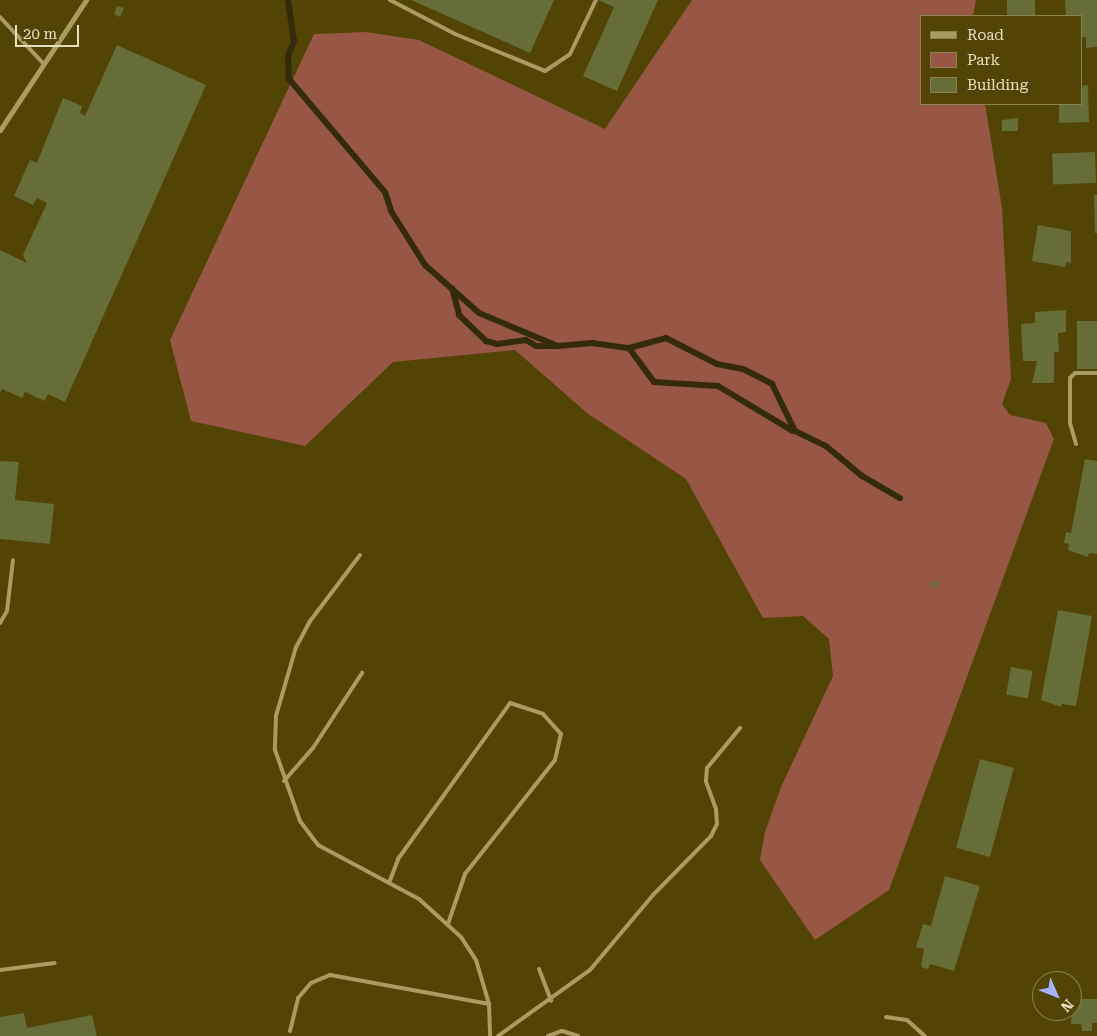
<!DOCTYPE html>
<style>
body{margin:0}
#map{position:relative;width:1097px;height:1036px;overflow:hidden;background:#514404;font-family:"Roboto Serif",serif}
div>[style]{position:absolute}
.green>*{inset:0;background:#985645}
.stream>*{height:6px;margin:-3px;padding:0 3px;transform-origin:3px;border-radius:3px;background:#332b0b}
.building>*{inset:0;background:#666d37;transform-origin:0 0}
.lane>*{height:4px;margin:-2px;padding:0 2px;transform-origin:2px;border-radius:2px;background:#a99b62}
.street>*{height:5px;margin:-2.5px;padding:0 2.5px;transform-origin:2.5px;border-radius:2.5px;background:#a99b62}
span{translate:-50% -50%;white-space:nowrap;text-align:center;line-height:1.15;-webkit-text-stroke:4px #514404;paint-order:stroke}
.legend{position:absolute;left:920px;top:15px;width:162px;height:90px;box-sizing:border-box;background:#514404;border:1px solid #8c8250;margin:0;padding:6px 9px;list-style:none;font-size:15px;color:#e5dec1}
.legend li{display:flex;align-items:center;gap:10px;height:25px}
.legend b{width:25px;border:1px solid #8c8250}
.north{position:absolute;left:1032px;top:971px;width:50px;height:50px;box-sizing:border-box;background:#514404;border:1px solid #8c8250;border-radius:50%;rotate:134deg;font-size:14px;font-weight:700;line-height:20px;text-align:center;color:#e5dec1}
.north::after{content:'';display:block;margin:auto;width:18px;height:22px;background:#a3b2fd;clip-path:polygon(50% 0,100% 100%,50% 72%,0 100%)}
.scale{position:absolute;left:15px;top:25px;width:64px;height:22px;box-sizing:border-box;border:2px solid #e5dec1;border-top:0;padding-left:6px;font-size:15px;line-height:18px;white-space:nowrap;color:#e5dec1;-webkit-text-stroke:4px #514404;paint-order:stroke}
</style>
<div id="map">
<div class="green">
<div style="clip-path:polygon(692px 0,976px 0,973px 16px,921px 16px,921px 104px,985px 104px,1002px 208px,1011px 379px,1002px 404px,1010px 415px,1046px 423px,1054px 439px,889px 890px,815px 940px,760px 860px,765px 832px,781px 787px,833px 676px,829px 639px,803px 616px,763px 618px,686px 479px,587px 413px,515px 350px,393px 362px,305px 446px,191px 421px,170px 340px,314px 34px,366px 32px,419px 40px,605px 129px)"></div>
</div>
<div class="stream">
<div style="left:288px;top:0;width:41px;rotate:81.7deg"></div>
<div style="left:294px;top:41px;width:16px;rotate:112deg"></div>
<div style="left:288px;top:56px;width:23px;rotate:88deg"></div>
<div style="left:289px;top:79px;width:148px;rotate:49.7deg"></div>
<div style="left:385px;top:192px;width:20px;rotate:72deg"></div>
<div style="left:391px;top:211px;width:64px;rotate:57.8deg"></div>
<div style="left:425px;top:265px;width:72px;rotate:41.6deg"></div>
<div style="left:479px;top:313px;width:86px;rotate:22.7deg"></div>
<div style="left:558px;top:346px;width:34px;rotate:-5deg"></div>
<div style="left:592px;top:343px;width:37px;rotate:8deg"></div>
<div style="left:629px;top:348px;width:38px;rotate:-15deg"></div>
<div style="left:666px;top:338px;width:57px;rotate:27deg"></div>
<div style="left:717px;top:364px;width:26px;rotate:11deg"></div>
<div style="left:743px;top:369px;width:33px;rotate:27deg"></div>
<div style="left:772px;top:384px;width:52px;rotate:63.9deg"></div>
<div style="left:795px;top:431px;width:34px;rotate:26deg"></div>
<div style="left:826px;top:446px;width:47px;rotate:39.8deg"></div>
<div style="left:862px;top:476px;width:44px;rotate:30.1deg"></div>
<div style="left:452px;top:288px;width:28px;rotate:75deg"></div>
<div style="left:459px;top:315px;width:37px;rotate:44deg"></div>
<div style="left:486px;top:341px;width:11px;rotate:15deg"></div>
<div style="left:497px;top:344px;width:29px;rotate:-8deg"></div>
<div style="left:526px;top:340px;width:12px;rotate:31deg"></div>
<div style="left:536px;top:346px;width:20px"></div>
<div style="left:629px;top:348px;width:42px;rotate:53.7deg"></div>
<div style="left:654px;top:382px;width:64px;rotate:3.6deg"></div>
<div style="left:718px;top:386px;width:87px;rotate:31deg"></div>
</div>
<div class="building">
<div style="clip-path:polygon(411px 0,554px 0,530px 53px)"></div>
<div style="clip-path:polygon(598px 0,658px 0,617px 91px,583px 76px,614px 7px)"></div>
<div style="left:1007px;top:0;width:28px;height:16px"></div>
<div style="clip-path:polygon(1065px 0,1097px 0,1097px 47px,1086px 48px,1086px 37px,1081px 37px,1081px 16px,1066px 16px)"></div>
<div style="clip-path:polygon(117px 6px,124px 8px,120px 17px,114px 14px)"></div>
<div style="clip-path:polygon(117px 45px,206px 85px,65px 402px,48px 394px,45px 401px,25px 392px,22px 398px,2px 389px,0 393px,0 250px,27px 263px,23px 255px,47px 203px,37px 198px,33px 205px,14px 196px,30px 160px,37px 163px,63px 98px,82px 106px,80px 113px,85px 116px)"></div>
<div style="clip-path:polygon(1088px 85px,1089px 122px,1059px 123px,1059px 104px,1081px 104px,1081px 86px)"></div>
<div style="clip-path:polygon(1018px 118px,1018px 131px,1002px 131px,1002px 120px)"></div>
<div style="left:1095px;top:152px;width:31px;height:43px;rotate:88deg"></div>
<div style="clip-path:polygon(1094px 195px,1097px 195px,1097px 233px,1095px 233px)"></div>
<div style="clip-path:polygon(1038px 225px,1071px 231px,1071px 263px,1066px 262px,1065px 267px,1032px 261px)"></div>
<div style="clip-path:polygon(1066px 310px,1066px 332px,1058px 333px,1059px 352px,1054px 352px,1054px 383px,1032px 383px,1037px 361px,1023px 361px,1021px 324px,1035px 323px,1035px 312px)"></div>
<div style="left:1097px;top:321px;width:48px;height:20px;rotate:90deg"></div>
<div style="clip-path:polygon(1085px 459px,1097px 461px,1097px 554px,1089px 553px,1088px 557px,1068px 550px,1069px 544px,1064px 543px,1066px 532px,1071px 533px)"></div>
<div style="clip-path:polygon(0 461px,19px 462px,15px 500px,54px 504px,50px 544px,0 539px)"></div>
<div style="left:932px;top:581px;width:6px;height:6px;rotate:9deg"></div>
<div style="clip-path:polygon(1058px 610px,1092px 616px,1076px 706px,1062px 704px,1061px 707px,1041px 700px)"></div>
<div style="left:1011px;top:667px;width:22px;height:28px;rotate:10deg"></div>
<div style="left:980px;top:759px;width:35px;height:92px;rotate:15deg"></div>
<div style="clip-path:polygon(945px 876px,980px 886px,954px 971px,930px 964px,928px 969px,921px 967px,924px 949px,916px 947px,923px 924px,931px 926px)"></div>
<div style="clip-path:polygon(1072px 999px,1097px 999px,1097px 1023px,1092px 1023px,1092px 1031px,1082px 1031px,1081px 1024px,1071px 1024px)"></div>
<div style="clip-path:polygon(24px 1013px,27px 1028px,92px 1015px,97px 1036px,0 1036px,0 1017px)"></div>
</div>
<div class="lane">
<div style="left:390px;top:0;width:73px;rotate:27.6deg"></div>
<div style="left:455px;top:34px;width:97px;rotate:22.3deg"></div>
<div style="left:545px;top:71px;width:30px;rotate:-34deg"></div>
<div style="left:570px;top:54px;width:60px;rotate:-64.3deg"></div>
<div style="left:0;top:17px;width:62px;rotate:47deg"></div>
<div style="left:1076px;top:444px;width:22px;rotate:-106deg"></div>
<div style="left:1070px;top:423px;width:45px;rotate:-90deg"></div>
<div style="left:1070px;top:378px;width:7px;rotate:-45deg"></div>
<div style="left:1075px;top:373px;width:22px"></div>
<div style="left:360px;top:555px;width:83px;rotate:127.1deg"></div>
<div style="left:310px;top:621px;width:30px;rotate:118deg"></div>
<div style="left:296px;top:647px;width:72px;rotate:106.2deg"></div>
<div style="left:276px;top:716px;width:34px;rotate:92deg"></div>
<div style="left:275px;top:750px;width:75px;rotate:70.6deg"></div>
<div style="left:300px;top:821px;width:30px;rotate:53deg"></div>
<div style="left:318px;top:845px;width:115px;rotate:28.1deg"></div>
<div style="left:419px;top:899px;width:57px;rotate:42.1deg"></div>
<div style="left:461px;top:937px;width:27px;rotate:57deg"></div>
<div style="left:476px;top:960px;width:46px;rotate:73.5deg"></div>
<div style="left:489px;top:1004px;width:32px;rotate:88deg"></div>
<div style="left:0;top:623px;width:14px;rotate:-60deg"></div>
<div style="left:7px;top:611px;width:51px;rotate:-83.3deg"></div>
<div style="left:284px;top:781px;width:44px;rotate:-48.7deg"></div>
<div style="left:313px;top:748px;width:90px;rotate:-56.8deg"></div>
<div style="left:389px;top:883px;width:26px;rotate:-69deg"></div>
<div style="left:398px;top:859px;width:192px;rotate:-54.3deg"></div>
<div style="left:510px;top:703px;width:35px;rotate:18deg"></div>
<div style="left:543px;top:714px;width:27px;rotate:48deg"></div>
<div style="left:561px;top:734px;width:27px;rotate:103deg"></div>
<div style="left:555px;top:760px;width:145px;rotate:128.3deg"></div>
<div style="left:465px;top:874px;width:53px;rotate:108.8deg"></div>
<div style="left:539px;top:969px;width:34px;rotate:69deg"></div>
<div style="left:0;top:970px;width:55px;rotate:-7.3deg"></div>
<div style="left:886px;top:1017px;width:21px;rotate:8deg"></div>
<div style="left:907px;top:1020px;width:24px;rotate:42deg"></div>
<div style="left:290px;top:1031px;width:34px;rotate:-76deg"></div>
<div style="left:298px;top:998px;width:20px;rotate:-49deg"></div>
<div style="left:311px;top:983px;width:21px;rotate:-23deg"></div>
<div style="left:330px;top:975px;width:162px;rotate:10.3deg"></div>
<div style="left:498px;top:1036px;width:113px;rotate:-35.7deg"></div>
<div style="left:590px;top:970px;width:98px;rotate:-50deg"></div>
<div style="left:653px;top:895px;width:83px;rotate:-45.5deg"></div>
<div style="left:711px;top:836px;width:13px;rotate:-63deg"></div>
<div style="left:717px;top:824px;width:15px;rotate:-94deg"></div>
<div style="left:716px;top:809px;width:30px;rotate:-110deg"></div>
<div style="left:706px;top:781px;width:13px;rotate:-86deg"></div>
<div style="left:707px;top:768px;width:52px;rotate:-50.5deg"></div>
<div style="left:548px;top:1036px;width:15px;rotate:-20deg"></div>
<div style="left:562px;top:1031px;width:17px;rotate:17deg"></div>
</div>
<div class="street">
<div style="left:0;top:130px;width:156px;rotate:-56.5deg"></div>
</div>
<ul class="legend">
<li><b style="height:6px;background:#a99b62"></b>Road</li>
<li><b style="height:14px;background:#985645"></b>Park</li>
<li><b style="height:14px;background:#666d37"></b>Building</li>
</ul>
<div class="north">N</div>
<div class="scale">20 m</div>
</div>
